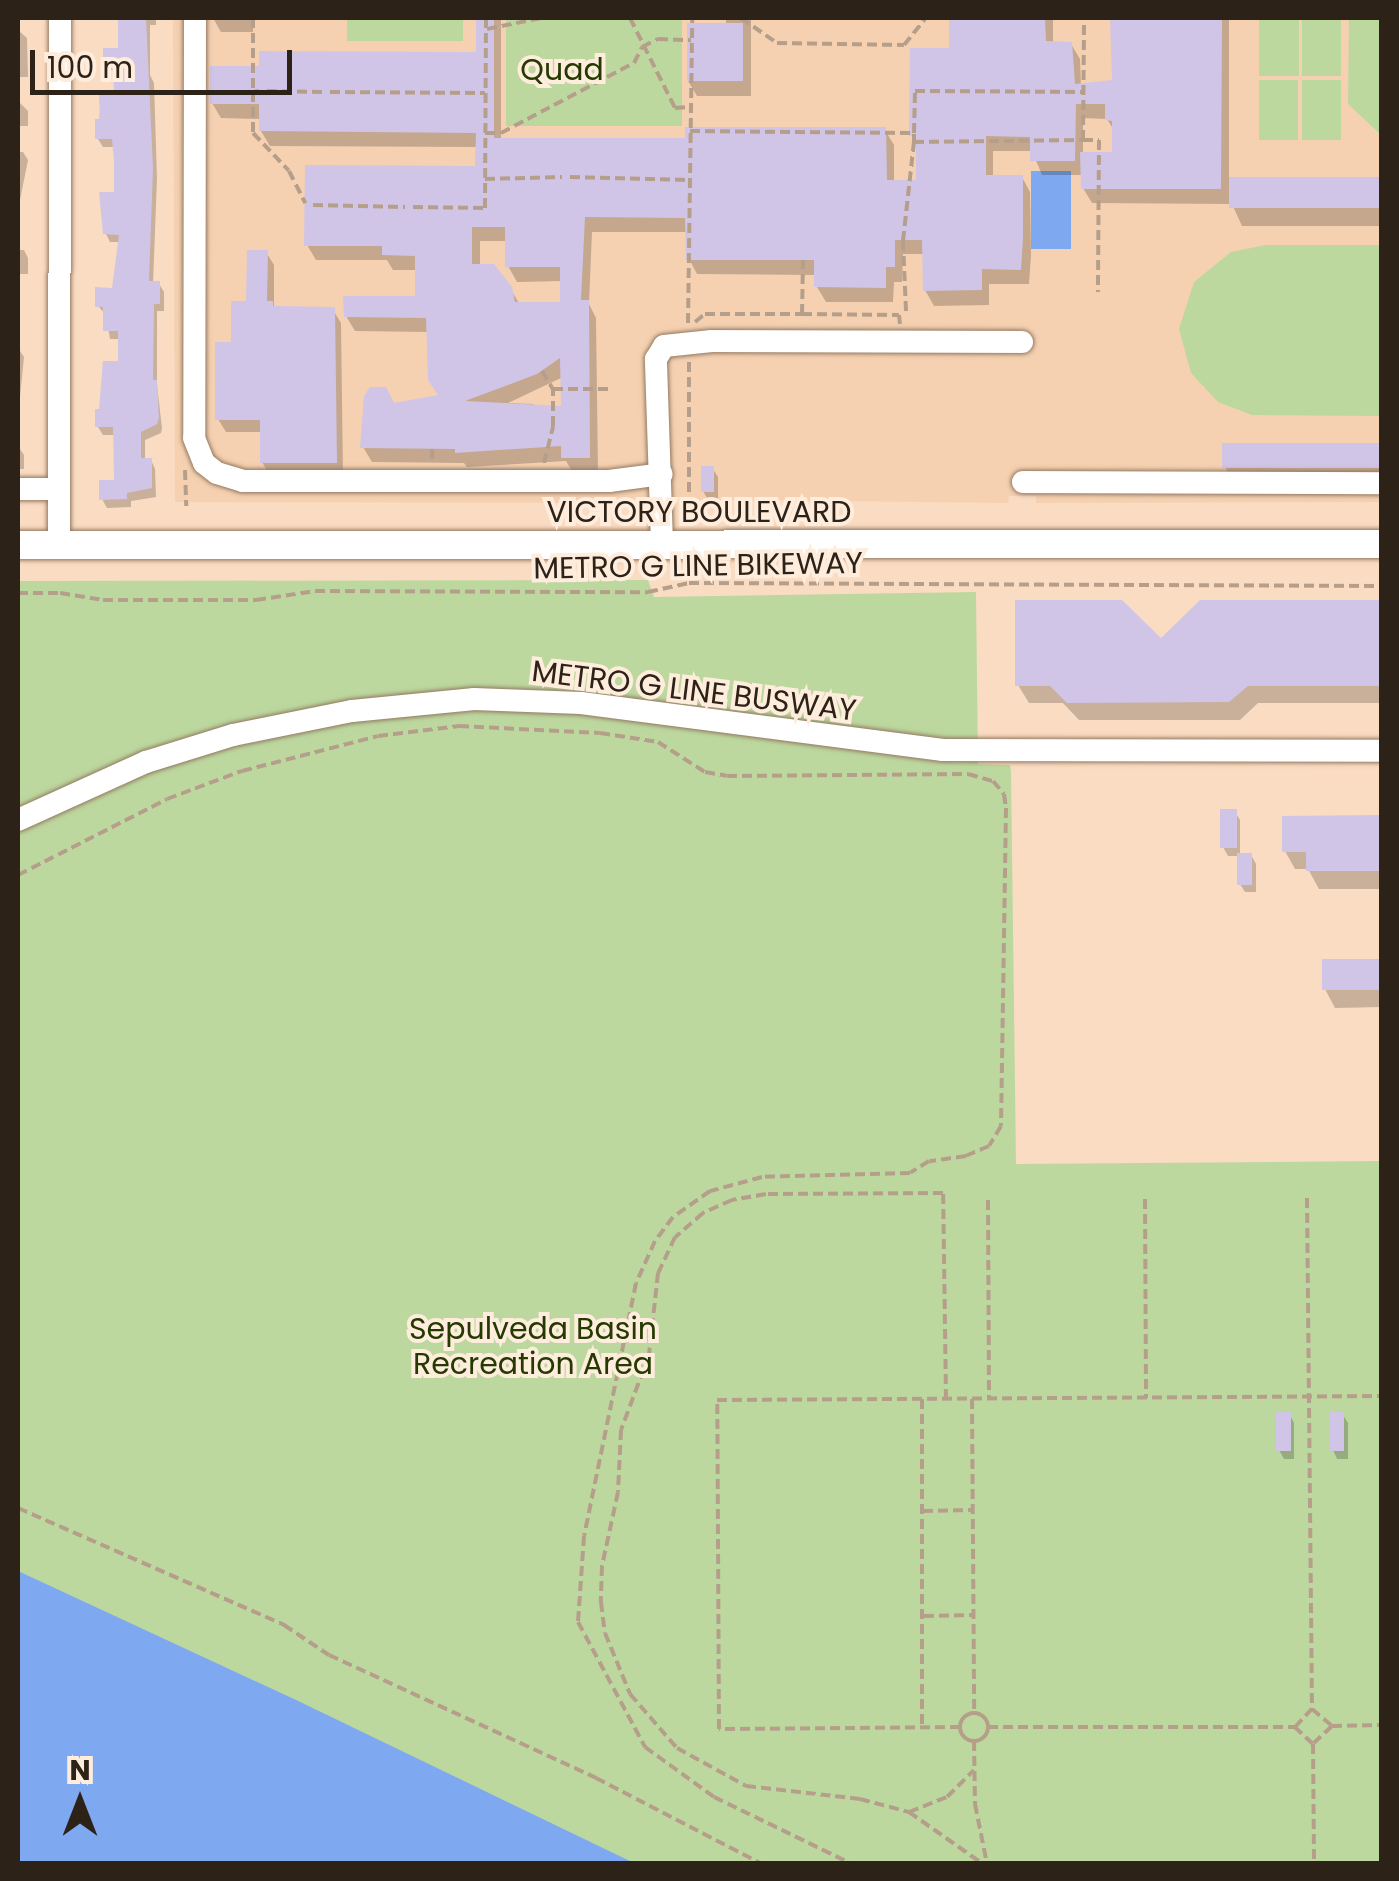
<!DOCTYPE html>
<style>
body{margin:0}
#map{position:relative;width:1399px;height:1881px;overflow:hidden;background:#fadcc2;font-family:Poppins,sans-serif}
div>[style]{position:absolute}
.built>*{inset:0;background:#f5d1b1}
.green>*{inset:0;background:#bcd89f;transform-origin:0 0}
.water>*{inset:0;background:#7ea9f0;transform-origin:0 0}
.shadow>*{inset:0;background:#0003}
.building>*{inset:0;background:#d0c5e7;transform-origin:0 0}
.path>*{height:4px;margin-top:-2px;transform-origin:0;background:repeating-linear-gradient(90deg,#b69f8a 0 10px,transparent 0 15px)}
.path>.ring{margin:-2px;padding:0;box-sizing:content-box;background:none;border:4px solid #b69f8a;border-radius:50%}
.roads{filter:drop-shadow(0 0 2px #947961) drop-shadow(0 0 2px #947961)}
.minor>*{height:22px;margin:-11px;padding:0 11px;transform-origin:11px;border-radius:11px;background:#fff}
.major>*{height:28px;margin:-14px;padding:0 14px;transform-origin:14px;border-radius:14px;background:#fff}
span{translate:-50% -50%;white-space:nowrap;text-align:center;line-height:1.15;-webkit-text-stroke:8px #feecdc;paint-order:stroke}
.park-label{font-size:30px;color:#243a00}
.street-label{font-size:30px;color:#2d2218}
.frame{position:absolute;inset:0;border:20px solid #2d2218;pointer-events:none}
.north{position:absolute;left:30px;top:1751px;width:100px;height:100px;-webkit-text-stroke:8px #feecdc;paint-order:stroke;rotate:0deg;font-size:28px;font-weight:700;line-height:40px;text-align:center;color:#2d2218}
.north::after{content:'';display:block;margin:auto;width:35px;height:45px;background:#2d2218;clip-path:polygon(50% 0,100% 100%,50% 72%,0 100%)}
.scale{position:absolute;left:30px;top:50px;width:262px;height:45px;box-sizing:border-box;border:5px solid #2d2218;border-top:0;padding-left:12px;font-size:30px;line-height:35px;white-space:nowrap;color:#2d2218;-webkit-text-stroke:8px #feecdc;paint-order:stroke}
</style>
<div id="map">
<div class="built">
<div style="clip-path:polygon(173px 18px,1381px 18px,1381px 502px,1036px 503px,1036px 496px,1009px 496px,1008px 503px,636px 499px,630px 503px,175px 502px)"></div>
</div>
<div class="green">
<div style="left:347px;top:18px;width:116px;height:23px"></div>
<div style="left:506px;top:18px;width:176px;height:108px"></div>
<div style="left:1259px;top:18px;width:40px;height:58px"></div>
<div style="left:1302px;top:18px;width:39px;height:58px"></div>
<div style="clip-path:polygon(1349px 18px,1381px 18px,1381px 135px,1348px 104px)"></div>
<div style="left:1259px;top:80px;width:39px;height:60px"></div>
<div style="left:1302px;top:80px;width:39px;height:60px"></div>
<div style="clip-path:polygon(1266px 245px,1381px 245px,1381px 416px,1252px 415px,1218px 402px,1191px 373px,1179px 329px,1194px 282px,1231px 252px)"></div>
<div style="clip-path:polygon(648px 580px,654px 597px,976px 592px,978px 764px,1010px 765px,1011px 771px,1016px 1164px,1381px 1161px,1381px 1863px,18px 1863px,18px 581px)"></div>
</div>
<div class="water">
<div style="left:1031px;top:171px;width:40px;height:78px"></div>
<div style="clip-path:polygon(18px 1571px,294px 1699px,634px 1863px,18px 1863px)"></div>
</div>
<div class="shadow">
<div style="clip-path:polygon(118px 18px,156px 18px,156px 25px,150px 25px,150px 75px,154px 83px,157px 179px,153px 284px,159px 284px,164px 292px,164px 311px,157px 311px,157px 385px,162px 428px,161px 433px,145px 440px,145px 460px,151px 460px,155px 469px,156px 497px,131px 501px,131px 507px,107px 508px,102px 499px,117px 483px,116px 435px,103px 435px,98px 427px,120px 363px,120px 339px,110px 339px,106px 315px,98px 306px,114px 290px,121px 242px,110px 242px,106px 234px,117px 195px,115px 147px,103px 147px,98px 139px,101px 97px,116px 97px,116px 74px,106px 65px,121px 50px)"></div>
<div style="clip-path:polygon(213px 18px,253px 18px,253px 32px,221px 32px)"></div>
<div style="clip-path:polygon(evenodd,479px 18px,501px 18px,501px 140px,688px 141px,885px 130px,894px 145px,894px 182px,918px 182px,919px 148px,912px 135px,952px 51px,952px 18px,1053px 18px,1053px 44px,1071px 44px,1080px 59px,1081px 86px,1115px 83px,1115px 18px,1229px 18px,1229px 180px,1382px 179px,1382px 226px,1242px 226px,1232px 204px,1092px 203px,1083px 188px,1083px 175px,1042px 175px,1032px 151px,993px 151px,993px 177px,1022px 177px,1030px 192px,1031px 255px,1029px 284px,989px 284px,989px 305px,934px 306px,925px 290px,925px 254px,903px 254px,902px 282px,894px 282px,893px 302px,826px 302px,817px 287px,817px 275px,697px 274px,689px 259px,688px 232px,592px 232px,589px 304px,596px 318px,598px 473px,573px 473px,566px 461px,467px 467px,464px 463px,372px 462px,363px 447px,394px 406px,441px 397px,429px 332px,355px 331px,346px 316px,417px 298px,417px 270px,393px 270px,387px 260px,316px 260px,307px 245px,478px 168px,478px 147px,270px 146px,261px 131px,261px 119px,221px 118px,212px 103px,262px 69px,479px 55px,479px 18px,1083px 118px,1107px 119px,1115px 132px,1115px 154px,1083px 154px,1083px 118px,479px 18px,480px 241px,508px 241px,508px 266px,517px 282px,562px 281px,562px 305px,520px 305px,510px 288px,480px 267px,480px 241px,479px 18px,563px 377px,564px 408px,536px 409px,533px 404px,508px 403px,563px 377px)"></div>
<div style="clip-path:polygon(726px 18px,751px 18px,751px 96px,697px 96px,688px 81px,726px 26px)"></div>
<div style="clip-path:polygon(18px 30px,27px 38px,28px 77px,20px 77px,20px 103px,28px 111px,28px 126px,18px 126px)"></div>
<div style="clip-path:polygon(18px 152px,23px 152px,28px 160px,20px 200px)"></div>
<div style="clip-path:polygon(18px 250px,24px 250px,28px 258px,28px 274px,20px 274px,20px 298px)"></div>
<div style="clip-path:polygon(266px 252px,274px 265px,274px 308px,333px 310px,341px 323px,343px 476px,270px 476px,262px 462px,262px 432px,226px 432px,218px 419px,234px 344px)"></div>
<div style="clip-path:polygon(18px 348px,24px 357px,20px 397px,18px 397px)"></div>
<div style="clip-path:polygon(18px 446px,24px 455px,24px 469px,18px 469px)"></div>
<div style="clip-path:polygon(1382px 446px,1382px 486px,1235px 485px,1225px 467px)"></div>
<div style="clip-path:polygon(713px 469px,718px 477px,718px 500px,708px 500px,703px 491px)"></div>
<div style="clip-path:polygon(1382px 603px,1382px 703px,1258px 703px,1240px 720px,1079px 720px,1063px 703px,1029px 703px,1018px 685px,1161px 641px)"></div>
<div style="clip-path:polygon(1235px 812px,1240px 820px,1240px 855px,1251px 855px,1256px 864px,1256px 892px,1245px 892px,1240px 884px,1240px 856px,1228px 856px,1223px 847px)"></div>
<div style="clip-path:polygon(1382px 818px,1382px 889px,1319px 889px,1308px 869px,1295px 869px,1285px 851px)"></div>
<div style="clip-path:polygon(1382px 961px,1382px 1007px,1335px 1008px,1325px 989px)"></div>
<div style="clip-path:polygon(1290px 1415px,1294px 1423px,1294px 1459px,1284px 1459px,1279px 1450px)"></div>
<div style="clip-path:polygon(1343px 1415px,1348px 1423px,1348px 1459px,1337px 1459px,1333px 1450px)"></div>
</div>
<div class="building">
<div style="clip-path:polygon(118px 18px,146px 18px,153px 168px,149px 281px,160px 281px,160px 304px,154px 304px,153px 380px,157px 380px,159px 418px,157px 424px,141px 432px,141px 458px,152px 458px,152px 488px,127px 493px,127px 499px,99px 500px,99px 480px,114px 480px,113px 427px,95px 427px,95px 409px,99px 409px,103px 361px,118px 361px,118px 331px,103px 331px,103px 307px,95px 307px,95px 287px,112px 288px,119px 235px,103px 234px,99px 192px,114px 192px,114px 162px,112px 139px,95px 139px,95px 119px,100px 119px,99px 95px,114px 95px,113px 66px,103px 66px,103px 48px,118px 48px)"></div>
<div style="clip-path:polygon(evenodd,476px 18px,494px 18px,494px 138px,685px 138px,685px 127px,886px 127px,887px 180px,916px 180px,916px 136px,909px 136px,910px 48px,949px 48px,949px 18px,1045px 18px,1046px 41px,1072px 42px,1075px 84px,1112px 80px,1110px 18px,1222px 18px,1221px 189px,1081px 189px,1080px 152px,1112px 152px,1112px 121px,1105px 120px,1105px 104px,1076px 104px,1075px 161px,1030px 161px,1030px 137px,986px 136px,986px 175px,1023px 175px,1023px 238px,1021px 270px,982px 269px,982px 290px,923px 291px,922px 240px,895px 240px,895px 267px,886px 267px,886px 288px,814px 287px,814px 260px,686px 260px,685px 218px,585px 217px,581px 300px,589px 300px,590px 458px,561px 458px,561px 446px,455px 453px,455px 449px,360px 448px,364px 396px,370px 387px,386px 387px,394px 403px,438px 395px,428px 380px,426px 318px,344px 317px,343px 296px,415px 296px,415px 256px,382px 255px,382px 246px,304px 246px,305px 165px,475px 166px,476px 133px,259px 131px,259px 104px,210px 104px,210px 66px,259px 66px,259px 51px,476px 52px,476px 18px,472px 227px,505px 227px,505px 267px,560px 267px,560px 302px,515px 302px,512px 287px,494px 264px,472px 264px,472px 227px,476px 18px,560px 358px,561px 406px,465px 401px,537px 374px,560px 358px)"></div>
<div style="left:687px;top:23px;width:56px;height:58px"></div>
<div style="left:1229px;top:177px;width:153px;height:31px"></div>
<div style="clip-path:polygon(247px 250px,268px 250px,267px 301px,273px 301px,273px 306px,335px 307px,337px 463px,260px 463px,260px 420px,215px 420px,215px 342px,231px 342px,231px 301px,246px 301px)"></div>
<div style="left:1222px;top:443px;width:160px;height:25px"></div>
<div style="left:701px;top:466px;width:13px;height:26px"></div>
<div style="clip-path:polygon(1015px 600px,1122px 600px,1161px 638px,1200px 600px,1382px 600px,1382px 686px,1248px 686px,1229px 702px,1067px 703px,1050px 686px,1015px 686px)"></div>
<div style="left:1220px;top:809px;width:17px;height:39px"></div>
<div style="clip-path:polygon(1382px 815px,1382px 871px,1306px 871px,1306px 852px,1282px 852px,1282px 816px)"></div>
<div style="left:1237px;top:853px;width:15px;height:32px"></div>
<div style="left:1322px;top:959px;width:60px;height:31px"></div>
<div style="left:1276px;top:1412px;width:15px;height:39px"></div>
<div style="left:1330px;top:1412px;width:14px;height:39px"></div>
</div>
<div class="path">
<div style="left:253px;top:18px;width:74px;rotate:90deg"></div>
<div style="left:630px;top:18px;width:101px;rotate:63.4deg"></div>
<div style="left:675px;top:108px;width:15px;rotate:-4deg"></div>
<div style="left:741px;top:18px;width:44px;rotate:34.8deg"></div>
<div style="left:777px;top:43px;width:127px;rotate:0.9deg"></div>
<div style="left:904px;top:45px;width:35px;rotate:-51deg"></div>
<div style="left:487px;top:29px;width:55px;rotate:-11.5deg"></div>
<div style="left:259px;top:91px;width:6px;rotate:171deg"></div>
<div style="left:253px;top:92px;width:41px;rotate:90deg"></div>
<div style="left:253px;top:133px;width:52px;rotate:46.5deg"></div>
<div style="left:289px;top:171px;width:36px;rotate:63deg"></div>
<div style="left:267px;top:91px;width:55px;rotate:1deg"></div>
<div style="left:330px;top:92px;width:155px;rotate:0.4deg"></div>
<div style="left:690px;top:131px;width:224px;rotate:0.5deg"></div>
<div style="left:914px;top:133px;width:42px;rotate:-88.6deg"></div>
<div style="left:915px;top:91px;width:169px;rotate:0.3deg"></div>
<div style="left:485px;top:133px;width:16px"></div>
<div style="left:501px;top:133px;width:150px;rotate:-27.8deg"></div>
<div style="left:634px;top:63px;width:18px;rotate:-63deg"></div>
<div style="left:642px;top:47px;width:18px;rotate:-27deg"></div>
<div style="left:658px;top:39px;width:33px;rotate:2deg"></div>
<div style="left:914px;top:134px;width:8px;rotate:90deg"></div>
<div style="left:914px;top:142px;width:169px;rotate:-0.7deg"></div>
<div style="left:1083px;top:140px;width:122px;rotate:-89.5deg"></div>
<div style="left:1083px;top:140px;width:16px"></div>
<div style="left:1099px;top:140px;width:152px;rotate:90.4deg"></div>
<div style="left:570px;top:177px;width:120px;rotate:1.4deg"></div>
<div style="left:485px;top:179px;width:77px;rotate:-1.5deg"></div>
<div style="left:313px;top:205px;width:92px;rotate:1.2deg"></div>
<div style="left:413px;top:207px;width:72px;rotate:0.8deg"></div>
<div style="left:485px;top:208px;width:190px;rotate:-89.7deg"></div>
<div style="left:906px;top:311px;width:70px;rotate:-92.5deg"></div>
<div style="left:903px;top:241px;width:100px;rotate:-83.7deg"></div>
<div style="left:802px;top:314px;width:54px;rotate:-88.9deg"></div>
<div style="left:695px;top:322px;width:13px;rotate:-39deg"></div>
<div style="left:705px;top:314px;width:97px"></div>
<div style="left:802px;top:314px;width:97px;rotate:0.6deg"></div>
<div style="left:899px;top:315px;width:9px;rotate:84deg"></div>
<div style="left:688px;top:323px;width:305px;rotate:-89.2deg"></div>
<div style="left:689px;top:362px;width:149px;rotate:90deg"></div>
<div style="left:542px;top:371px;width:21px;rotate:59deg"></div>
<div style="left:432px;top:449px;width:11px;rotate:90deg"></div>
<div style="left:544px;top:463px;width:38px;rotate:-76deg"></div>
<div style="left:553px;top:426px;width:37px;rotate:-90deg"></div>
<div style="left:553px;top:389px;width:56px"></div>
<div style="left:185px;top:470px;width:36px;rotate:88deg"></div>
<div style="left:18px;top:593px;width:42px"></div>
<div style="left:60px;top:593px;width:44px;rotate:9.2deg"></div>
<div style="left:103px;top:600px;width:153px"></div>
<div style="left:256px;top:600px;width:60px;rotate:-8.7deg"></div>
<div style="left:315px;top:591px;width:333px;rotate:0.2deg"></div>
<div style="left:648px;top:592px;width:42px;rotate:-12.4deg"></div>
<div style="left:689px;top:583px;width:693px;rotate:0.25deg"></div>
<div style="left:18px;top:875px;width:167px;rotate:-27deg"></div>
<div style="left:167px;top:799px;width:80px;rotate:-20.5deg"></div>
<div style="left:242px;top:771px;width:140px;rotate:-14.4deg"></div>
<div style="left:378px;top:736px;width:82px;rotate:-7deg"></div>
<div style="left:459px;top:726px;width:141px;rotate:2.8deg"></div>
<div style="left:600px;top:733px;width:59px;rotate:8.8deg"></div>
<div style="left:658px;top:742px;width:56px;rotate:32.6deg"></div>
<div style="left:705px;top:772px;width:22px;rotate:10deg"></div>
<div style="left:727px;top:776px;width:241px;rotate:-0.5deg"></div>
<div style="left:968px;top:774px;width:26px;rotate:16deg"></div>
<div style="left:993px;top:781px;width:17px;rotate:50deg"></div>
<div style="left:1004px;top:794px;width:14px;rotate:82deg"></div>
<div style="left:1006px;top:808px;width:318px;rotate:90.9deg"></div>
<div style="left:1001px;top:1126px;width:23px;rotate:121deg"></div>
<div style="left:989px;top:1146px;width:25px;rotate:157deg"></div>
<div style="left:966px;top:1156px;width:37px;rotate:172deg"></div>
<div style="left:929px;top:1161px;width:22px;rotate:148deg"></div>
<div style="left:910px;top:1173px;width:148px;rotate:178.5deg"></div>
<div style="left:762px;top:1177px;width:54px;rotate:164.9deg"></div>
<div style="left:710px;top:1191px;width:45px;rotate:144.9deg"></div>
<div style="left:673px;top:1217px;width:30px;rotate:127deg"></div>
<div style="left:655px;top:1241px;width:46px;rotate:114.3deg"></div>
<div style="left:636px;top:1283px;width:258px;rotate:101.6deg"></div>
<div style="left:584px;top:1536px;width:86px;rotate:94deg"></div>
<div style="left:578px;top:1622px;width:142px;rotate:61.8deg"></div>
<div style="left:645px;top:1747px;width:85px;rotate:35.9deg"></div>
<div style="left:714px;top:1797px;width:153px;rotate:25.9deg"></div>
<div style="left:1307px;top:1198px;width:511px;rotate:89.44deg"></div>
<div style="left:1145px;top:1199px;width:199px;rotate:89.7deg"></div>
<div style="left:988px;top:1200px;width:199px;rotate:89.7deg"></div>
<div style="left:922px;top:1399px;width:329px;rotate:90deg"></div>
<div style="left:946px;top:1399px;width:206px;rotate:-90.8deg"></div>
<div style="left:943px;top:1193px;width:177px;rotate:179.7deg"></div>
<div style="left:766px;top:1194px;width:35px;rotate:170deg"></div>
<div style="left:732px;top:1200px;width:32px;rotate:156deg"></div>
<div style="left:703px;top:1213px;width:37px;rotate:139deg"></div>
<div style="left:675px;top:1237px;width:40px;rotate:115deg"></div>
<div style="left:658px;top:1273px;width:82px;rotate:96.3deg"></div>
<div style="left:649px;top:1355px;width:80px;rotate:110.5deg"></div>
<div style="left:621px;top:1430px;width:62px;rotate:92.8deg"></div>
<div style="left:618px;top:1492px;width:76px;rotate:102.2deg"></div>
<div style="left:602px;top:1566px;width:36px;rotate:92deg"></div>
<div style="left:601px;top:1602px;width:31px;rotate:83deg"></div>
<div style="left:605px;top:1633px;width:66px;rotate:67.7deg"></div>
<div style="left:630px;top:1694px;width:72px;rotate:49deg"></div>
<div style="left:677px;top:1748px;width:79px;rotate:28.8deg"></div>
<div style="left:746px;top:1786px;width:115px;rotate:6.5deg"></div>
<div style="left:860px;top:1799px;width:51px;rotate:14.9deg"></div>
<div style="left:909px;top:1812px;width:90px;rotate:35.1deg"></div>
<div style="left:972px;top:1399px;width:315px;rotate:89.6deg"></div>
<div style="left:18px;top:1508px;width:291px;rotate:23.7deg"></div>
<div style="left:284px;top:1625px;width:54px;rotate:33.7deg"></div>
<div style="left:329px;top:1655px;width:294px;rotate:24.7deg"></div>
<div style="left:596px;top:1778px;width:187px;rotate:27.4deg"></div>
<div style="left:923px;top:1511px;width:50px;rotate:-1.1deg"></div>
<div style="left:924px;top:1616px;width:50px;rotate:-1.1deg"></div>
<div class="ring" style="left:960px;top:1713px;width:24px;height:24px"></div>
<div style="left:1332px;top:1726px;width:26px;rotate:137deg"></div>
<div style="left:1313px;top:1744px;width:25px;rotate:-137deg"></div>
<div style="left:1295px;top:1727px;width:25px;rotate:-47deg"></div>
<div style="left:1312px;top:1709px;width:26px;rotate:40deg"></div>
<div style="left:1332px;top:1726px;width:50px;rotate:-1.1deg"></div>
<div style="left:960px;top:1727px;width:241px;rotate:179.5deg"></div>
<div style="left:719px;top:1729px;width:329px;rotate:-90.3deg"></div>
<div style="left:717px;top:1400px;width:665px;rotate:-0.34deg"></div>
<div style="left:988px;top:1727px;width:307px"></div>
<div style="left:974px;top:1741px;width:63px;rotate:89.1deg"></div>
<div style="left:975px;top:1804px;width:61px;rotate:78.7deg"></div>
<div style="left:1313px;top:1744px;width:120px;rotate:89.5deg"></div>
<div style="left:909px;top:1812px;width:41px;rotate:-21.5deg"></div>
<div style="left:947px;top:1797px;width:38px;rotate:-45deg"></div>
</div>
<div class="roads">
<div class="minor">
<div style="left:195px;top:18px;width:420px;rotate:90.1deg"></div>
<div style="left:194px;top:438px;width:27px;rotate:68deg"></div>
<div style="left:204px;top:463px;width:16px;rotate:38deg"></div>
<div style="left:217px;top:473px;width:27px;rotate:17deg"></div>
<div style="left:243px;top:481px;width:366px"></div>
<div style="left:609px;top:481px;width:53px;rotate:-7.5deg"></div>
<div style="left:1023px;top:482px;width:359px;rotate:0.2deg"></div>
<div style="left:18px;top:489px;width:41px"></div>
<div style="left:662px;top:544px;width:185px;rotate:-91.9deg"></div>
<div style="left:656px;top:359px;width:15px;rotate:-58deg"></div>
<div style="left:664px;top:346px;width:48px;rotate:-5.9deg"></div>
<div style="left:712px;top:341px;width:310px;rotate:0.2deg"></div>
<div style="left:59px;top:545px;width:527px;rotate:-89.89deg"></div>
<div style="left:18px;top:820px;width:141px;rotate:-24.4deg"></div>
<div style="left:146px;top:762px;width:91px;rotate:-17.2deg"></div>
<div style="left:233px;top:735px;width:121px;rotate:-11.4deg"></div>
<div style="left:352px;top:711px;width:123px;rotate:-5.6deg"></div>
<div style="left:474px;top:699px;width:107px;rotate:2.1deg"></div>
<div style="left:581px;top:703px;width:365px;rotate:7.4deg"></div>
<div style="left:943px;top:750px;width:439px;rotate:0.1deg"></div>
</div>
<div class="major">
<div style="left:18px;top:545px;width:1364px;rotate:-0.04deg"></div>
</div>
</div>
<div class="park-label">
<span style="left:562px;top:70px">Quad</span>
<span style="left:533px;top:1346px">Sepulveda Basin<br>Recreation Area</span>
</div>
<div class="street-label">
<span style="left:699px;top:512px">VICTORY BOULEVARD</span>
<span style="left:698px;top:566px;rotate:-1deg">METRO G LINE BIKEWAY</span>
<span style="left:694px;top:691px;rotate:7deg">METRO G LINE BUSWAY</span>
</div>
<div class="frame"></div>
<div class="north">N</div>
<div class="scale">100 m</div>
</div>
